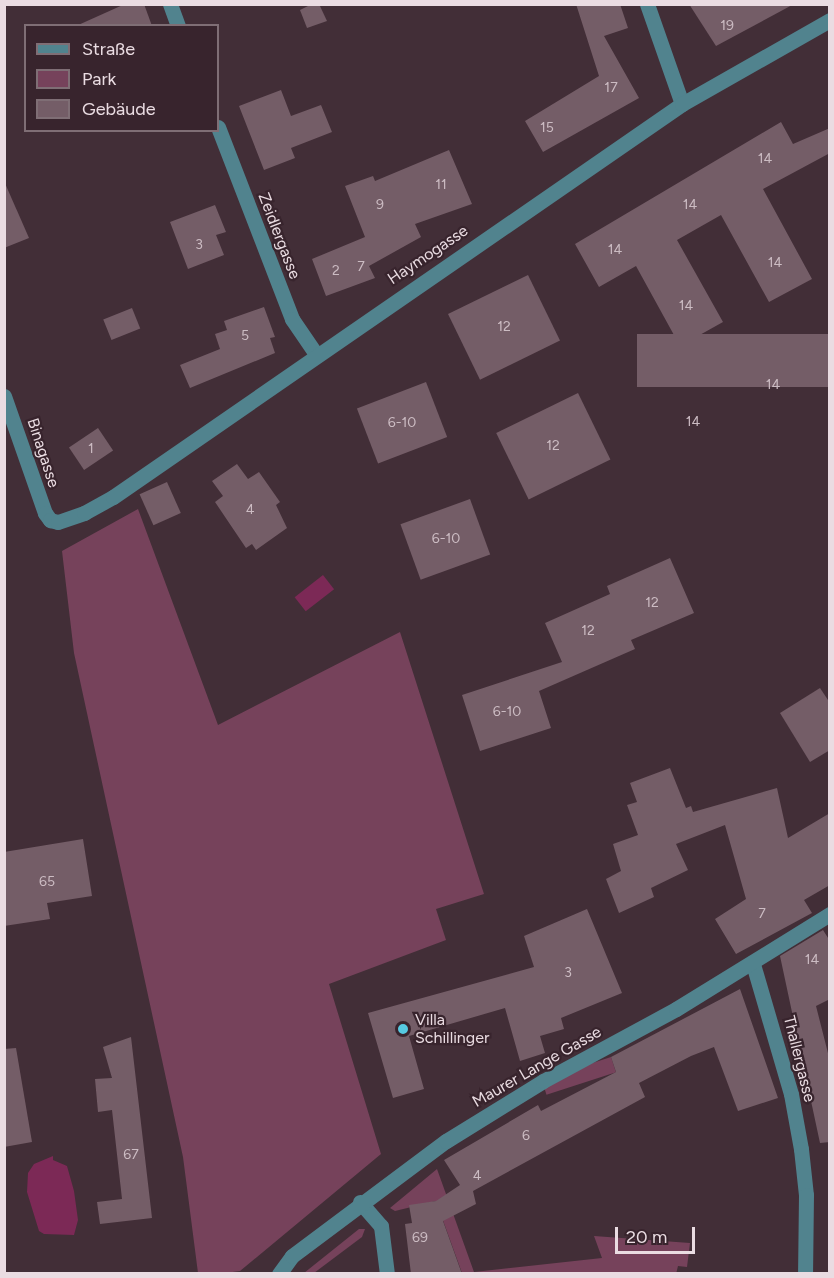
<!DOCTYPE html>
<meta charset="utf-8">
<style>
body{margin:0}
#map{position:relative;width:834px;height:1278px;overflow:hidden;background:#422e37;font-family:Figtree,sans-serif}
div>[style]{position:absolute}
.green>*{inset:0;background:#76425b;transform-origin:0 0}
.water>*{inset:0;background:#7c2956;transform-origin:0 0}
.building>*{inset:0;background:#745d67;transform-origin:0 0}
.minor>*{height:15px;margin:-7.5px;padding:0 7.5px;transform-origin:7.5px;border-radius:7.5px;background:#51838e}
.dots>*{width:16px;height:16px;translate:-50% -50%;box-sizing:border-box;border:3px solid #38242d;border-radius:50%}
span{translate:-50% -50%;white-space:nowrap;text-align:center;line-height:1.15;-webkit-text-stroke:4.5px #38242d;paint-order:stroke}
.number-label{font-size:14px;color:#ccbcc3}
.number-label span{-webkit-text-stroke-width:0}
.street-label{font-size:16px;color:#eadce2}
.poi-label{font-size:16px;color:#eadce2}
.left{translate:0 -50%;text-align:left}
.frame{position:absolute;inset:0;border:6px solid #eadce2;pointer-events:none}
.legend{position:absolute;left:24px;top:24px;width:195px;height:108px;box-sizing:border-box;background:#38242d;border:2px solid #7f6e75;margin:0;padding:8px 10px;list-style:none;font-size:18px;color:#eadce2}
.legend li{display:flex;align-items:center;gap:12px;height:30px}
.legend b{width:30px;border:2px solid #7f6e75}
.scale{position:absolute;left:615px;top:1227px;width:80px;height:27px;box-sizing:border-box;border:3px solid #eadce2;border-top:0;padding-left:8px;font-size:18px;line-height:21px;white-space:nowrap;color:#eadce2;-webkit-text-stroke:4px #38242d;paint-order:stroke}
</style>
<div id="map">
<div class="green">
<div style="clip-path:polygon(138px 509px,218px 725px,400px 632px,484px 894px,436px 909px,446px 940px,329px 984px,381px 1154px,240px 1271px,225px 1273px,198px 1273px,183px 1157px,74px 653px,62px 551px)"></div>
<div style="left:611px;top:1057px;width:16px;height:73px;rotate:72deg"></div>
<div style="clip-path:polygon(437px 1169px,474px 1272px,602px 1258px,594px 1236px,690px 1243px,687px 1267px,678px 1266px,676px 1274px,462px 1273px,436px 1201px,395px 1211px,390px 1208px)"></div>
<div style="clip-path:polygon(359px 1229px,365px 1229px,362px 1237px,314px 1273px,304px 1273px)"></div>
</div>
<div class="water">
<div style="left:323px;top:575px;width:18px;height:36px;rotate:52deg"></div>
<div style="clip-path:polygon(53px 1156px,53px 1160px,67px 1166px,74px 1191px,78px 1220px,74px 1235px,44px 1234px,39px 1231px,27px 1192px,28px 1173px,34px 1164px)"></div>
</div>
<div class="building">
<div style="clip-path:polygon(125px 4px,144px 4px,152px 26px,76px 26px)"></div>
<div style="clip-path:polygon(312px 4px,319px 4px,327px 21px,307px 28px,300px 10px)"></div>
<div style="clip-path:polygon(576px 4px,620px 4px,628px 28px,604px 36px,639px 98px,543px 152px,525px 121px,599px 76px)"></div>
<div style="clip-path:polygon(689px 4px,794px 4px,716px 46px)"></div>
<div style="clip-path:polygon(281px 90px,291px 116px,321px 105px,332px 132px,291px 148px,295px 158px,264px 170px,239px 106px)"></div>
<div style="clip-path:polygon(781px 122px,793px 144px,830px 128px,830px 153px,763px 189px,812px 279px,769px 302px,721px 215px,677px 240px,723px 322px,680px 346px,636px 266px,599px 287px,575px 244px)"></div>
<div style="clip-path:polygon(449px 150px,472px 204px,415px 224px,421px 237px,369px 266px,375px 278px,326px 296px,312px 259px,365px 237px,345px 186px,373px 176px,375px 181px)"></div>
<div style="clip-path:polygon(4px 181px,29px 238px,4px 248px)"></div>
<div style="clip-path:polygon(215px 205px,226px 232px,216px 235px,224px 255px,188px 269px,170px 222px)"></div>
<div style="left:528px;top:275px;width:73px;height:89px;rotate:64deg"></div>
<div style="clip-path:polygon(264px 307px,275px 337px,270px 338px,275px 353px,190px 388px,180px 365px,220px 349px,215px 334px,227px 330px,224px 321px)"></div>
<div style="left:132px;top:308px;width:22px;height:31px;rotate:68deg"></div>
<div style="left:830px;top:334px;width:53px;height:193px;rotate:90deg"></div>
<div style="left:426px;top:382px;width:59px;height:74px;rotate:69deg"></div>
<div style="left:578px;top:393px;width:74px;height:91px;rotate:64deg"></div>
<div style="left:98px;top:428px;width:27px;height:35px;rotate:56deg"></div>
<div style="clip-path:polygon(237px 464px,248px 479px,259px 472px,280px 502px,276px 505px,287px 528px,256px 550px,252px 544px,246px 548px,215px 502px,223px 496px,212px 481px)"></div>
<div style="left:167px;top:482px;width:34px;height:30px;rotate:66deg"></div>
<div style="left:470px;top:499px;width:59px;height:74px;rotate:70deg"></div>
<div style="clip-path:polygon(670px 558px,694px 613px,631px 640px,635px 649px,539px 691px,551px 728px,480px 751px,462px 695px,562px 662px,545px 623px,610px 594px,607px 586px)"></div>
<div style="clip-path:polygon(820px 688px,830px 703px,830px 750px,810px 762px,780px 713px)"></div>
<div style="clip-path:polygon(670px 768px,686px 808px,691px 806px,693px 812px,777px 788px,788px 838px,830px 813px,830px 885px,804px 900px,812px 913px,736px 954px,715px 919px,746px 899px,725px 825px,676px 844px,688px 870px,651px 888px,654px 897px,619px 913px,606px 879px,621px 871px,613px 844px,638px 835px,627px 805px,637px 802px,630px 783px)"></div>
<div style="clip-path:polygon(83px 839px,92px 896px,47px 903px,50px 919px,4px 926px,4px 852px)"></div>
<div style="clip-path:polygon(587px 909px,622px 993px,561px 1018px,564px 1029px,540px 1036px,545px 1053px,520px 1061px,505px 1008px,409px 1036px,424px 1089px,393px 1098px,368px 1013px,534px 967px,524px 936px)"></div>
<div style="clip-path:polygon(823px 930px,830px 941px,830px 999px,816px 1006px,830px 1061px,830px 1142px,820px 1143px,780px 956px)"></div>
<div style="clip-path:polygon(740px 989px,778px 1098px,738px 1111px,714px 1047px,691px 1056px,639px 1083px,645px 1097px,473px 1191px,476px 1204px,443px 1221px,462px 1274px,411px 1274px,405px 1224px,412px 1223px,409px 1205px,436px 1201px,460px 1185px,444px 1160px,538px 1105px,541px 1111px,616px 1072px,611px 1057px)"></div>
<div style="clip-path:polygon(131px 1037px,152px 1218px,100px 1224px,97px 1202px,122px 1199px,112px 1110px,98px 1112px,95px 1079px,112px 1078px,103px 1047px)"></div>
<div style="clip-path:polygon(16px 1048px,32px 1142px,4px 1147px,4px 1049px)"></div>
</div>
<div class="minor">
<div style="left:170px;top:4px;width:23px;rotate:70deg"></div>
<div style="left:647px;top:4px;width:106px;rotate:70.7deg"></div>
<div style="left:218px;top:127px;width:206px;rotate:68.9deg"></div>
<div style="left:292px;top:319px;width:42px;rotate:55.6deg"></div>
<div style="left:4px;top:396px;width:124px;rotate:70.7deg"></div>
<div style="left:45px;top:513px;width:9px;rotate:54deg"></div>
<div style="left:50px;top:520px;width:8px;rotate:14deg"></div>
<div style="left:58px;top:522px;width:28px;rotate:-19deg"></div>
<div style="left:84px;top:513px;width:33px;rotate:-29deg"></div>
<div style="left:113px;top:497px;width:692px;rotate:-34.63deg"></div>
<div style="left:682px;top:104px;width:170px;rotate:-29.6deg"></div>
<div style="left:753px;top:964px;width:135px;rotate:73.7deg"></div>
<div style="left:791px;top:1094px;width:56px;rotate:79.7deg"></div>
<div style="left:801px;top:1149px;width:46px;rotate:83.8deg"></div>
<div style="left:806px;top:1195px;width:79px;rotate:90.7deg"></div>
<div style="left:360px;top:1202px;width:32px;rotate:49deg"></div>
<div style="left:381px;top:1226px;width:48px;rotate:82.9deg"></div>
<div style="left:279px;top:1274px;width:22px;rotate:-54deg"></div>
<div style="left:292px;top:1256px;width:192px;rotate:-36.8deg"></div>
<div style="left:446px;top:1141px;width:114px;rotate:-31.7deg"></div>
<div style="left:543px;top:1081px;width:151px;rotate:-28.4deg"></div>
<div style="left:676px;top:1009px;width:181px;rotate:-31.7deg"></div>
</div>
<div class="dots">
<div style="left:403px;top:1029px;background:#56c9e1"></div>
</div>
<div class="number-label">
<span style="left:727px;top:26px">19</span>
<span style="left:611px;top:88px">17</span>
<span style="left:547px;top:128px">15</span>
<span style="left:765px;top:159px">14</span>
<span style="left:441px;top:185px">11</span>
<span style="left:380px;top:205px">9</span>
<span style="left:690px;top:205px">14</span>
<span style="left:199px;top:245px">3</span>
<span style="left:615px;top:250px">14</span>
<span style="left:775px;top:263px">14</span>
<span style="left:361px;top:267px">7</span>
<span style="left:336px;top:271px">2</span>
<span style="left:686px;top:306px">14</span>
<span style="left:504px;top:327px">12</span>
<span style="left:245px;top:336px">5</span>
<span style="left:773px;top:385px">14</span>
<span style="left:693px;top:422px">14</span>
<span style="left:402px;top:423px">6-10</span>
<span style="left:553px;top:446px">12</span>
<span style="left:91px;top:449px">1</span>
<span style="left:250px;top:510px">4</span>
<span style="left:446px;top:539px">6-10</span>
<span style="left:652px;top:603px">12</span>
<span style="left:588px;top:631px">12</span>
<span style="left:507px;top:712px">6-10</span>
<span style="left:47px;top:882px">65</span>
<span style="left:762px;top:914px">7</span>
<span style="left:812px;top:960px">14</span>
<span style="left:568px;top:973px">3</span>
<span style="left:526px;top:1136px">6</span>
<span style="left:131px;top:1155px">67</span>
<span style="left:477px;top:1176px">4</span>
<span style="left:420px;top:1238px">69</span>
</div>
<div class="street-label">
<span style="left:279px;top:236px;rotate:69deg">Zeidlergasse</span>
<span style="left:428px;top:255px;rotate:-34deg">Haymogasse</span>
<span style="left:43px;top:453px;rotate:72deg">Binagasse</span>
<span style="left:799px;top:1059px;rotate:76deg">Thallergasse</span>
<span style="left:537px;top:1067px;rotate:-30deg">Maurer Lange Gasse</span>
</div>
<div class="poi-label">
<span class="left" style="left:415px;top:1029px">Villa<br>Schillinger</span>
</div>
<div class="frame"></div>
<ul class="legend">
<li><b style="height:8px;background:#51838e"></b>Straße</li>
<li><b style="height:16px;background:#76425b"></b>Park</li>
<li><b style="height:16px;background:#745d67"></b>Gebäude</li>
</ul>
<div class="scale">20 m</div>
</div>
